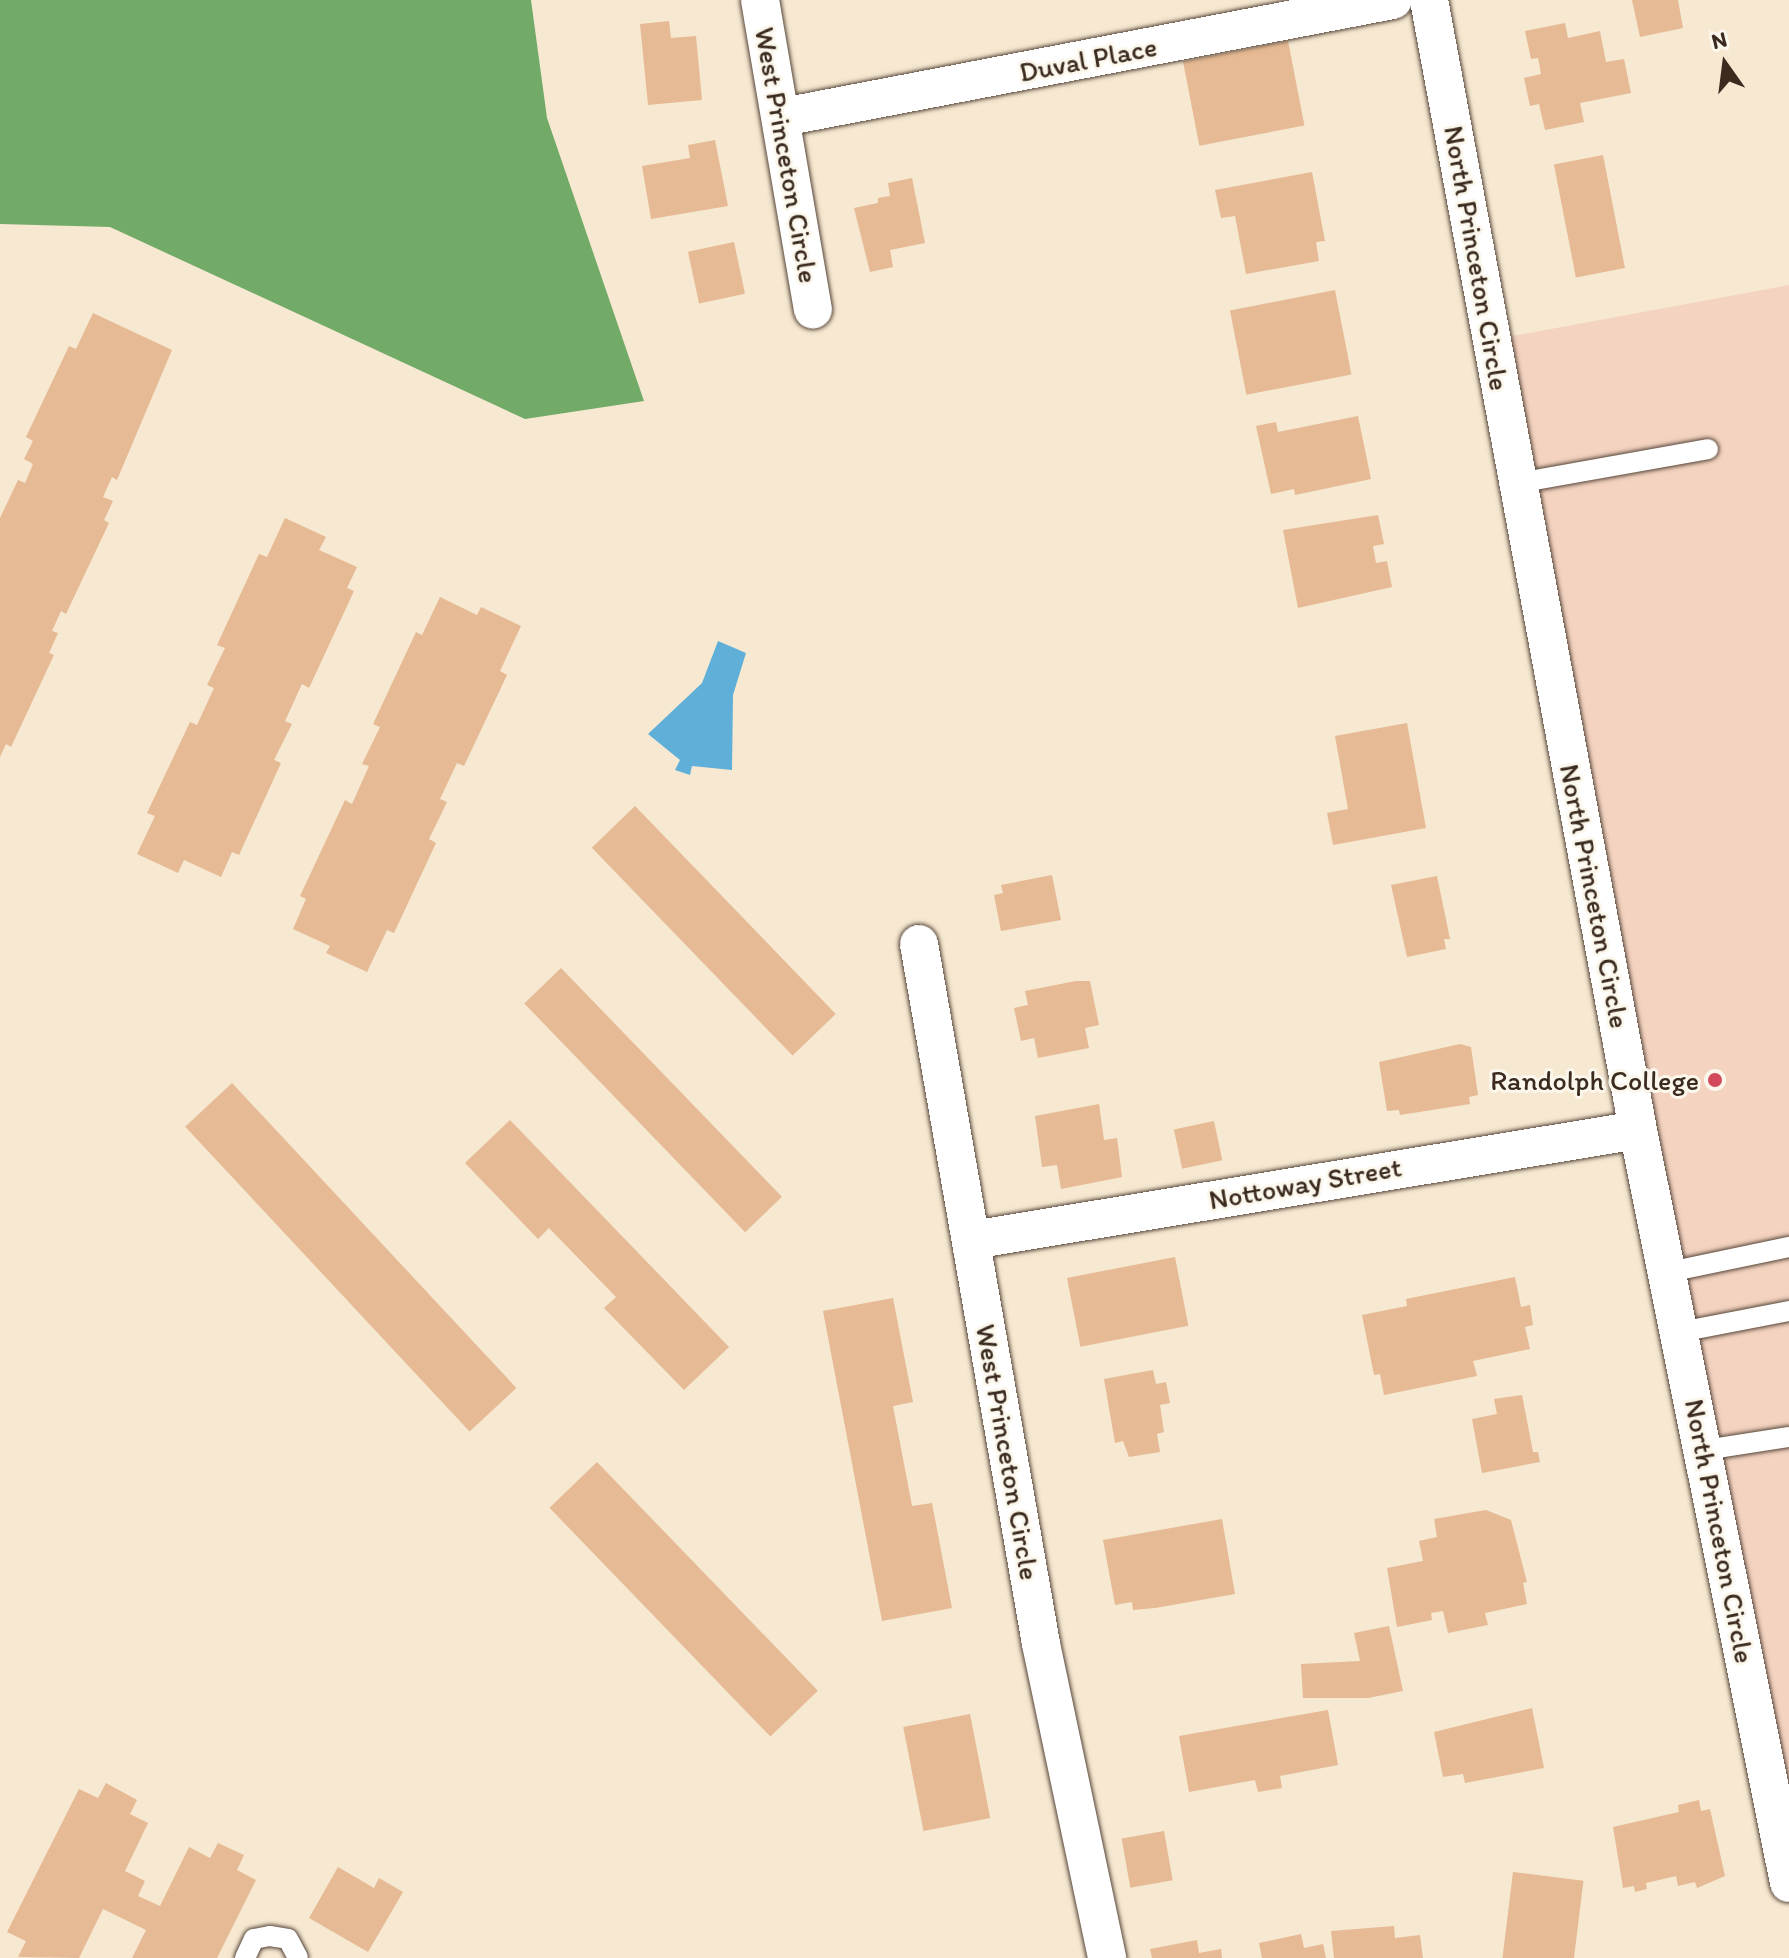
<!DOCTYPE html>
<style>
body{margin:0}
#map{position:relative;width:1789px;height:1958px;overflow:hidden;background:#f6e8d1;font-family:Itim,sans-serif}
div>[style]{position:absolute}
.built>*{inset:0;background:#f4d3c0}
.forest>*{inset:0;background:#72aa68}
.water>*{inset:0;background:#5fafd9}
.building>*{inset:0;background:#e5ba94;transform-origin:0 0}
.roads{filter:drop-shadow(0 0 2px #574639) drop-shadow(0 0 2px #574639)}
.lane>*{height:20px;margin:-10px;padding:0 10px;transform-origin:10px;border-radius:10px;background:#fff}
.street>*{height:38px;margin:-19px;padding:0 19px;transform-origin:19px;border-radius:19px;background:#fff}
.dots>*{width:22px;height:22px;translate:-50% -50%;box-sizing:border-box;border:4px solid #fbf7ec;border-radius:50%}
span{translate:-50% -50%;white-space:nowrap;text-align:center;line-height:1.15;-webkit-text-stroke:6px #fbf7ec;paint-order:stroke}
.street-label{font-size:28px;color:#3b2a1e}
.poi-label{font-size:28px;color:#3b2a1e}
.right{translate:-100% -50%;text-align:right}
.north{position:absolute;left:1685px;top:24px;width:80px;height:80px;-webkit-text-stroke:6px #fbf7ec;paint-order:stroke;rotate:346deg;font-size:22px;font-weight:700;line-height:32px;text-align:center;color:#3b2a1e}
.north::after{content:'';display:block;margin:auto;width:28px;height:36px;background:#3b2a1e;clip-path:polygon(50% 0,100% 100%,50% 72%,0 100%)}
</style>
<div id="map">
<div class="built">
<div style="clip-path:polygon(1789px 285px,1789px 1820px,1491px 340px)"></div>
</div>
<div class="forest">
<div style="clip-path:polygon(0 0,531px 0,547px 118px,644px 401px,525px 419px,110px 227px,0 224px)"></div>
</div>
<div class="water">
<div style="clip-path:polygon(718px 641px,746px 653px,733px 695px,732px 770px,692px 766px,690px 775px,675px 770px,680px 760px,648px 734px,702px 683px)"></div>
</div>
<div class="building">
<div style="clip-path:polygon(1632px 0,1678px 0,1683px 28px,1640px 37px)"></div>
<div style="clip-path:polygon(669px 21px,671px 38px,696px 36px,702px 100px,648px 105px,640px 24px)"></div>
<div style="clip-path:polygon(1565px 23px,1568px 38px,1600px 31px,1606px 62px,1624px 59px,1631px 93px,1580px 103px,1584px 122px,1545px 130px,1539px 104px,1530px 106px,1524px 78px,1541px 74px,1538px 58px,1531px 59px,1525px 31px)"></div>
<div style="left:1288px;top:41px;width:86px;height:107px;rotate:79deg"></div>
<div style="clip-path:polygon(715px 140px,728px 206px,651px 219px,642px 166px,690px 158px,688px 145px)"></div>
<div style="left:1603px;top:155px;width:115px;height:50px;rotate:79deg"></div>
<div style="clip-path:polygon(1312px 172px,1325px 241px,1316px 242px,1319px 261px,1246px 274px,1235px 216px,1221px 218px,1215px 190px)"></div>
<div style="clip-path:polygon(912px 178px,925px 243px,890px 250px,893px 267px,870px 272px,854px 208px,878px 203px,878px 198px,890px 196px,888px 183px)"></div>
<div style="left:734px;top:242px;width:53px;height:47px;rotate:78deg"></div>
<div style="left:1335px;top:290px;width:86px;height:107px;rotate:79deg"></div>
<div style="clip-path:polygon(93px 313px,172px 350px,117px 480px,112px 477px,103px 497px,113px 501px,104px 520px,109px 523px,66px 614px,61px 611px,52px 631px,58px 633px,49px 653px,54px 655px,11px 747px,6px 744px,0 757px,0 518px,18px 480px,25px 483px,33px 464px,24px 459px,33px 441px,26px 437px,69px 346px,76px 349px)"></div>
<div style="clip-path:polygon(1358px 416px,1371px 479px,1295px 495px,1294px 489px,1271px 494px,1256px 426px,1276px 422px,1278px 432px)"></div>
<div style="clip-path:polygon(1378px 515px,1384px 544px,1373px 546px,1376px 563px,1387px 561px,1392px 587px,1298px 608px,1283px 530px)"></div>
<div style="clip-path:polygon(285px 518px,326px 537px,319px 550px,357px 567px,347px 588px,354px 591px,309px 688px,302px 684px,285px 721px,292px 724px,274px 760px,281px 763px,239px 855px,232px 852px,221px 877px,184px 860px,178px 873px,137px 854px,155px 816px,147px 813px,190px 722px,197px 725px,214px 688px,207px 685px,225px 648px,217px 645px,259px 554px,267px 557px)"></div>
<div style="clip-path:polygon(440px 597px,477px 615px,481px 607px,521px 626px,500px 671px,507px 675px,464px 766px,457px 763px,440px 799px,447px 802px,429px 839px,436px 843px,394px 933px,387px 930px,367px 972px,326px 953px,330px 946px,293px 929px,306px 899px,300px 896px,345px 800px,352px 804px,369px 766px,362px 764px,380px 727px,373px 724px,416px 632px,422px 635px)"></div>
<div style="clip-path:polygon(1407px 723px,1426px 828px,1333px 845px,1327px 813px,1348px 809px,1335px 736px)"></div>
<div style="left:635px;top:806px;width:289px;height:60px;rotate:46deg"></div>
<div style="clip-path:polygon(1052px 875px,1061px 920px,1001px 931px,994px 895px,1003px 893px,1001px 885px)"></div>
<div style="clip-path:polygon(1437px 876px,1450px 939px,1444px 939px,1446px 949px,1407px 957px,1391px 885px)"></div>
<div style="left:561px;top:968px;width:318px;height:51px;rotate:46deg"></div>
<div style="clip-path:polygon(1076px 981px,1090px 981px,1099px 1025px,1085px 1028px,1089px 1048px,1038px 1058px,1034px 1038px,1021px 1041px,1014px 1008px,1028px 1005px,1025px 991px)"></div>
<div style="clip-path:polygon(1460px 1044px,1471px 1047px,1478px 1095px,1469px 1097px,1470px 1104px,1400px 1115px,1399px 1110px,1387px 1111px,1379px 1062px)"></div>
<div style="left:232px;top:1083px;width:417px;height:64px;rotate:47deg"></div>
<div style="clip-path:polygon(1099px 1104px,1104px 1140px,1117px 1138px,1122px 1177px,1061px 1189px,1057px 1165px,1042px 1167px,1035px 1116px)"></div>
<div style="clip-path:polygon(510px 1120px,729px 1347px,684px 1390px,604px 1308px,616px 1297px,549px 1228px,538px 1239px,465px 1163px)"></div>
<div style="left:1214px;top:1121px;width:40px;height:41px;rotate:78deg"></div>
<div style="left:1175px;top:1257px;width:70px;height:110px;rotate:79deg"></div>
<div style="clip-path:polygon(1515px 1277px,1521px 1307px,1530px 1305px,1533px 1325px,1525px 1327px,1530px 1349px,1473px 1361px,1477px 1376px,1384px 1395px,1380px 1374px,1374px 1375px,1362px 1315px,1407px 1306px,1406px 1299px)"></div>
<div style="clip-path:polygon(893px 1298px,913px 1402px,893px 1406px,912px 1506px,932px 1503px,952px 1608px,882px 1621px,823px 1311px)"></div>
<div style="clip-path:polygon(1153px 1370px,1156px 1384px,1166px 1382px,1170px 1403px,1160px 1405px,1164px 1432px,1157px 1434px,1160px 1452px,1129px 1457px,1123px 1441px,1115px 1443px,1104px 1379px)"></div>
<div style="clip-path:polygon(1522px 1395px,1533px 1452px,1538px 1452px,1540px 1462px,1482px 1473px,1472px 1419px,1497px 1414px,1494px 1399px)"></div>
<div style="left:597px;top:1462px;width:318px;height:66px;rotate:46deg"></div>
<div style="clip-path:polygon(1486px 1510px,1511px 1520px,1527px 1582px,1523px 1583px,1527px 1604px,1485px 1613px,1488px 1625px,1448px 1633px,1443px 1611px,1431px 1613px,1432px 1620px,1397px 1627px,1387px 1568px,1423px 1561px,1419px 1541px,1437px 1537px,1434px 1519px)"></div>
<div style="clip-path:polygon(1222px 1519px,1235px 1594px,1155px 1608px,1133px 1610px,1132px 1602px,1115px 1605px,1103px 1540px)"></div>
<div style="clip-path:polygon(1389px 1626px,1403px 1691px,1368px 1698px,1303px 1698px,1301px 1664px,1360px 1661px,1354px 1633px)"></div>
<div style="clip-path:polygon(1532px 1708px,1544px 1768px,1465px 1783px,1463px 1774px,1443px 1777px,1434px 1732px)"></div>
<div style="clip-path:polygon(1328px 1710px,1338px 1765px,1280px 1776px,1282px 1788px,1258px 1792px,1255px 1780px,1189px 1792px,1179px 1736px)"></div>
<div style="left:970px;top:1714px;width:106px;height:68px;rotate:79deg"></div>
<div style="clip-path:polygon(106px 1783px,137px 1800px,130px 1814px,148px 1823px,125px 1871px,145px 1881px,138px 1896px,160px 1906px,189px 1847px,210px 1858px,218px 1843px,244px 1855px,237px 1870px,256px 1880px,217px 1958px,132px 1958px,146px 1930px,103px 1909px,79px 1958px,18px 1957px,26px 1941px,7px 1932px,79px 1789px,98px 1798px)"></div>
<div style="clip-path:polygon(1699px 1800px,1701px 1811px,1710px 1809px,1725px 1876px,1697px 1888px,1695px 1882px,1678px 1886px,1676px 1876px,1646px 1883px,1647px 1889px,1635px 1892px,1634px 1886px,1623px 1888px,1613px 1827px,1679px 1812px,1678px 1805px)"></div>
<div style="left:1164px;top:1831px;width:50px;height:43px;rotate:80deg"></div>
<div style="clip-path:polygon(338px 1867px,374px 1888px,379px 1878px,403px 1892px,368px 1952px,309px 1918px)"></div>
<div style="left:1513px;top:1872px;width:71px;height:87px;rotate:7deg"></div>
<div style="clip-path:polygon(1394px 1926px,1395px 1938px,1420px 1935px,1423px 1958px,1334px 1958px,1331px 1931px)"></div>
<div style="clip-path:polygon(1301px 1934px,1304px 1948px,1323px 1944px,1326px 1958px,1262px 1958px,1259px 1943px)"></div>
<div style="clip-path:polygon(1197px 1940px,1199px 1953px,1221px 1949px,1222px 1958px,1152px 1958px,1150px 1949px)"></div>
</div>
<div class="roads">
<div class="lane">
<div style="left:1518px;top:483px;width:193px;rotate:-10.1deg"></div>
<div style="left:1669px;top:1272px;width:123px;rotate:-11.8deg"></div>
<div style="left:1680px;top:1332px;width:111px;rotate:-10.9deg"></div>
<div style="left:1704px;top:1450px;width:86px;rotate:-8.7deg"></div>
<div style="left:245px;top:1958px;width:21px;rotate:-65deg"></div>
<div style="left:254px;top:1939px;width:16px;rotate:-11deg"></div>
<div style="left:270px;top:1936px;width:18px;rotate:9deg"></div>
<div style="left:288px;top:1939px;width:21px;rotate:62deg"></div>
</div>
<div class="street">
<div style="left:760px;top:0;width:314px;rotate:80.3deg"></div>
<div style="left:1429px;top:0;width:1149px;rotate:79.52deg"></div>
<div style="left:1638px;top:1130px;width:768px;rotate:78.66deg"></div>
<div style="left:783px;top:117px;width:621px;rotate:-10.86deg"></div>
<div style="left:919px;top:944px;width:711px;rotate:80.11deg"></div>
<div style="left:1041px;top:1644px;width:321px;rotate:78.1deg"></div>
<div style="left:972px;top:1240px;width:675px;rotate:-9.38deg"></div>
</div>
</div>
<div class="dots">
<div style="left:1715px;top:1080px;background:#d1495b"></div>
</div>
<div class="street-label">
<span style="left:1088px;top:59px;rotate:-11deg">Duval Place</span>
<span style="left:787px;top:155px;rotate:80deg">West Princeton Circle</span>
<span style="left:1477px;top:258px;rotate:80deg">North Princeton Circle</span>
<span style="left:1595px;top:896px;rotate:79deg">North Princeton Circle</span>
<span style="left:1305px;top:1183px;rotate:-10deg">Nottoway Street</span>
<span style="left:1008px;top:1452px;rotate:80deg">West Princeton Circle</span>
<span style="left:1720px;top:1531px;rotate:79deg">North Princeton Circle</span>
</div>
<div class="poi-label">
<span class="right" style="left:1699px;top:1080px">Randolph College</span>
</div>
<div class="north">N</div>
</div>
